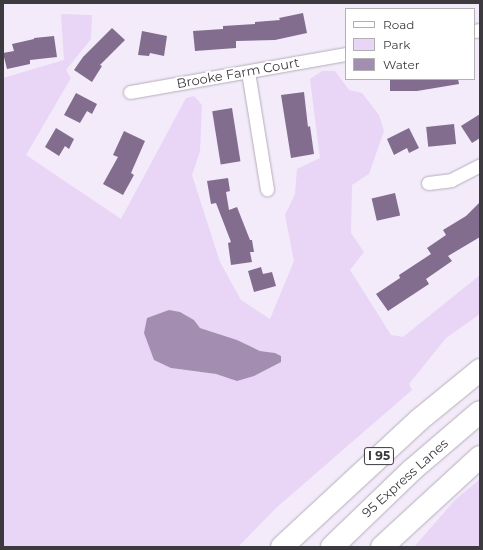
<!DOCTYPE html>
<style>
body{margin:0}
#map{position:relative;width:483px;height:550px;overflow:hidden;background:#f3ebf9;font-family:Montserrat,sans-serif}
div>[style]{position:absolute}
.green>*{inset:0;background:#e9d5f6}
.water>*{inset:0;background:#a38eb1}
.building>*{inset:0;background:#826d8f;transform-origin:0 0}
.roads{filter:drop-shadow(0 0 1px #b5adba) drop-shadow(0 0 1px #b5adba)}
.street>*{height:13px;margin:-6.5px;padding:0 6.5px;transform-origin:6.5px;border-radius:6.5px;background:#fff}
.highway>*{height:22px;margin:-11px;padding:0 11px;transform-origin:11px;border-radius:11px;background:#fff}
span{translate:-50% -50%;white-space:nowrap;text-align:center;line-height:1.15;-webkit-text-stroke:4px #fff;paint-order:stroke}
.shield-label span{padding:1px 3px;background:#fff;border:1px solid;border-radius:3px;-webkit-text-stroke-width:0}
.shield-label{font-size:12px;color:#3d3a3f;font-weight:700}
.street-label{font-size:13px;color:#3d3a3f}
.frame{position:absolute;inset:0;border:4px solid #3d3a3f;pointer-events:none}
.legend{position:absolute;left:345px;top:8px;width:130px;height:72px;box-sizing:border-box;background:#fff;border:1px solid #b1b0b2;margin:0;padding:5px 7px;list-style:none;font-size:12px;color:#3d3a3f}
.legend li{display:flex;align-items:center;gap:8px;height:20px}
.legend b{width:20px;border:1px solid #b1b0b2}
</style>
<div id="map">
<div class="green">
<div style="clip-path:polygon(evenodd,61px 14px,92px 15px,91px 39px,66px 70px,71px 78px,26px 155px,121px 219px,186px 98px,194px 96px,202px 105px,200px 151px,192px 175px,220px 262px,241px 300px,270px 319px,294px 261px,285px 215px,295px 194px,297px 169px,320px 158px,310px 79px,322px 71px,335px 71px,349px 90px,362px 93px,379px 115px,384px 131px,369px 174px,352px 185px,351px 233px,364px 252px,350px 270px,391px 335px,403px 337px,480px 275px,480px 314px,446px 338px,409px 384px,412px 390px,276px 508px,238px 547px,3px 547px,3px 78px,64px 60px,61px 14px,180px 312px,194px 320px,200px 328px,237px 340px,260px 351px,275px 353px,237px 381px,216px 374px,171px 368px,180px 312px)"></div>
<div style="clip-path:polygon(480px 479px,480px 547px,414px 547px,455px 500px)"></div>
</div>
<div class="water">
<div style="clip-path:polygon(169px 310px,180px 312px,194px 320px,200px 328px,237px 340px,260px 351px,275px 353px,281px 356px,281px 362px,254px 376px,237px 381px,216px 374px,171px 368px,154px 360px,144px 333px,147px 318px)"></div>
</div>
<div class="building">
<div style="clip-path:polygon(303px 13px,307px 33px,275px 40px,236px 41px,236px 48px,195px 51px,193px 31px,223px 29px,223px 26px,255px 24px,255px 22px,280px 20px,279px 18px)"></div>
<div style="clip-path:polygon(112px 28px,125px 40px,100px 65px,102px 66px,92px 82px,74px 70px,83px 57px)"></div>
<div style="clip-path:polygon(142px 31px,167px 36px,164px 56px,150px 53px,149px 56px,138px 55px)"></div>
<div style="clip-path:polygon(54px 36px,57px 57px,30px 60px,30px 64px,7px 69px,3px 53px,14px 51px,12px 44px,34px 39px,34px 38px)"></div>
<div style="clip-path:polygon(390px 79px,458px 79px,459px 84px,417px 91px,390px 91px)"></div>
<div style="clip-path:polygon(304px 92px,308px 127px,310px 126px,314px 154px,291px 158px,281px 95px)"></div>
<div style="clip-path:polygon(76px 93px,97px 104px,92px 114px,87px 111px,80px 123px,64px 115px)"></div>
<div style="left:232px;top:108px;width:54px;height:20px;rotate:81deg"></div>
<div style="clip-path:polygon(480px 114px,480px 138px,472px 143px,461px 126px)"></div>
<div style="left:454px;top:124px;width:20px;height:28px;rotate:84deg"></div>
<div style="clip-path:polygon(56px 128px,74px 139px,69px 149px,65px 146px,59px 156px,45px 147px)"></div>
<div style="clip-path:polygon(409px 128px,419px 148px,409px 153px,407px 148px,394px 155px,387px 139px)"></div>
<div style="clip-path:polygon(124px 131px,145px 141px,131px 173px,134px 175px,123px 195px,103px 184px,118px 157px,113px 155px)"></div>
<div style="clip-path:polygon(228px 178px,230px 191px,226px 192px,229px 210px,237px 207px,250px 240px,252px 240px,254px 252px,250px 252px,252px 262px,231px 265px,228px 243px,231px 242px,216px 203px,211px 204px,207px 181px)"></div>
<div style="left:395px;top:193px;width:23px;height:24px;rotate:77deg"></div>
<div style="clip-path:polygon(480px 202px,480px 237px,448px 256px,452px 261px,426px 279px,429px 284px,388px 311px,376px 294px,400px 278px,399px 275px,431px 254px,427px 248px,446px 235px,443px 230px,466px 216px)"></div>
<div style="clip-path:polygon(261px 267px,263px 274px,272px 272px,276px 286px,254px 292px,248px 271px)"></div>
</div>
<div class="roads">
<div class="street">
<div style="left:474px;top:31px;width:6px;rotate:-9deg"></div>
<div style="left:248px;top:72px;width:119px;rotate:80.8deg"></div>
<div style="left:130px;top:92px;width:219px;rotate:-10deg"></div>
<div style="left:428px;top:183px;width:23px;rotate:-7deg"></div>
<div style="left:451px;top:180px;width:33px;rotate:-27deg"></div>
</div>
<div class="highway">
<div style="left:282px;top:547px;width:187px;rotate:-42.8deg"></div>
<div style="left:419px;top:420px;width:79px;rotate:-39.3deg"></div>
<div style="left:332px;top:547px;width:111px;rotate:-43.9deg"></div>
<div style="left:412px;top:470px;width:89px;rotate:-40.5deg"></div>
<div style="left:382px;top:547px;width:133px;rotate:-42.6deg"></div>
</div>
</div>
<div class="shield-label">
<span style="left:379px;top:456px">I 95</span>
</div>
<div class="street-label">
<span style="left:238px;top:73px;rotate:-10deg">Brooke Farm Court</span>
<span style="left:405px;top:478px;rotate:-42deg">95 Express Lanes</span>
</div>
<div class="frame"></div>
<ul class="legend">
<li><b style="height:5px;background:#fff"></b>Road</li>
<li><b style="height:11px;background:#e9d5f6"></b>Park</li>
<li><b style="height:11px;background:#a38eb1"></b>Water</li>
</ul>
</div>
